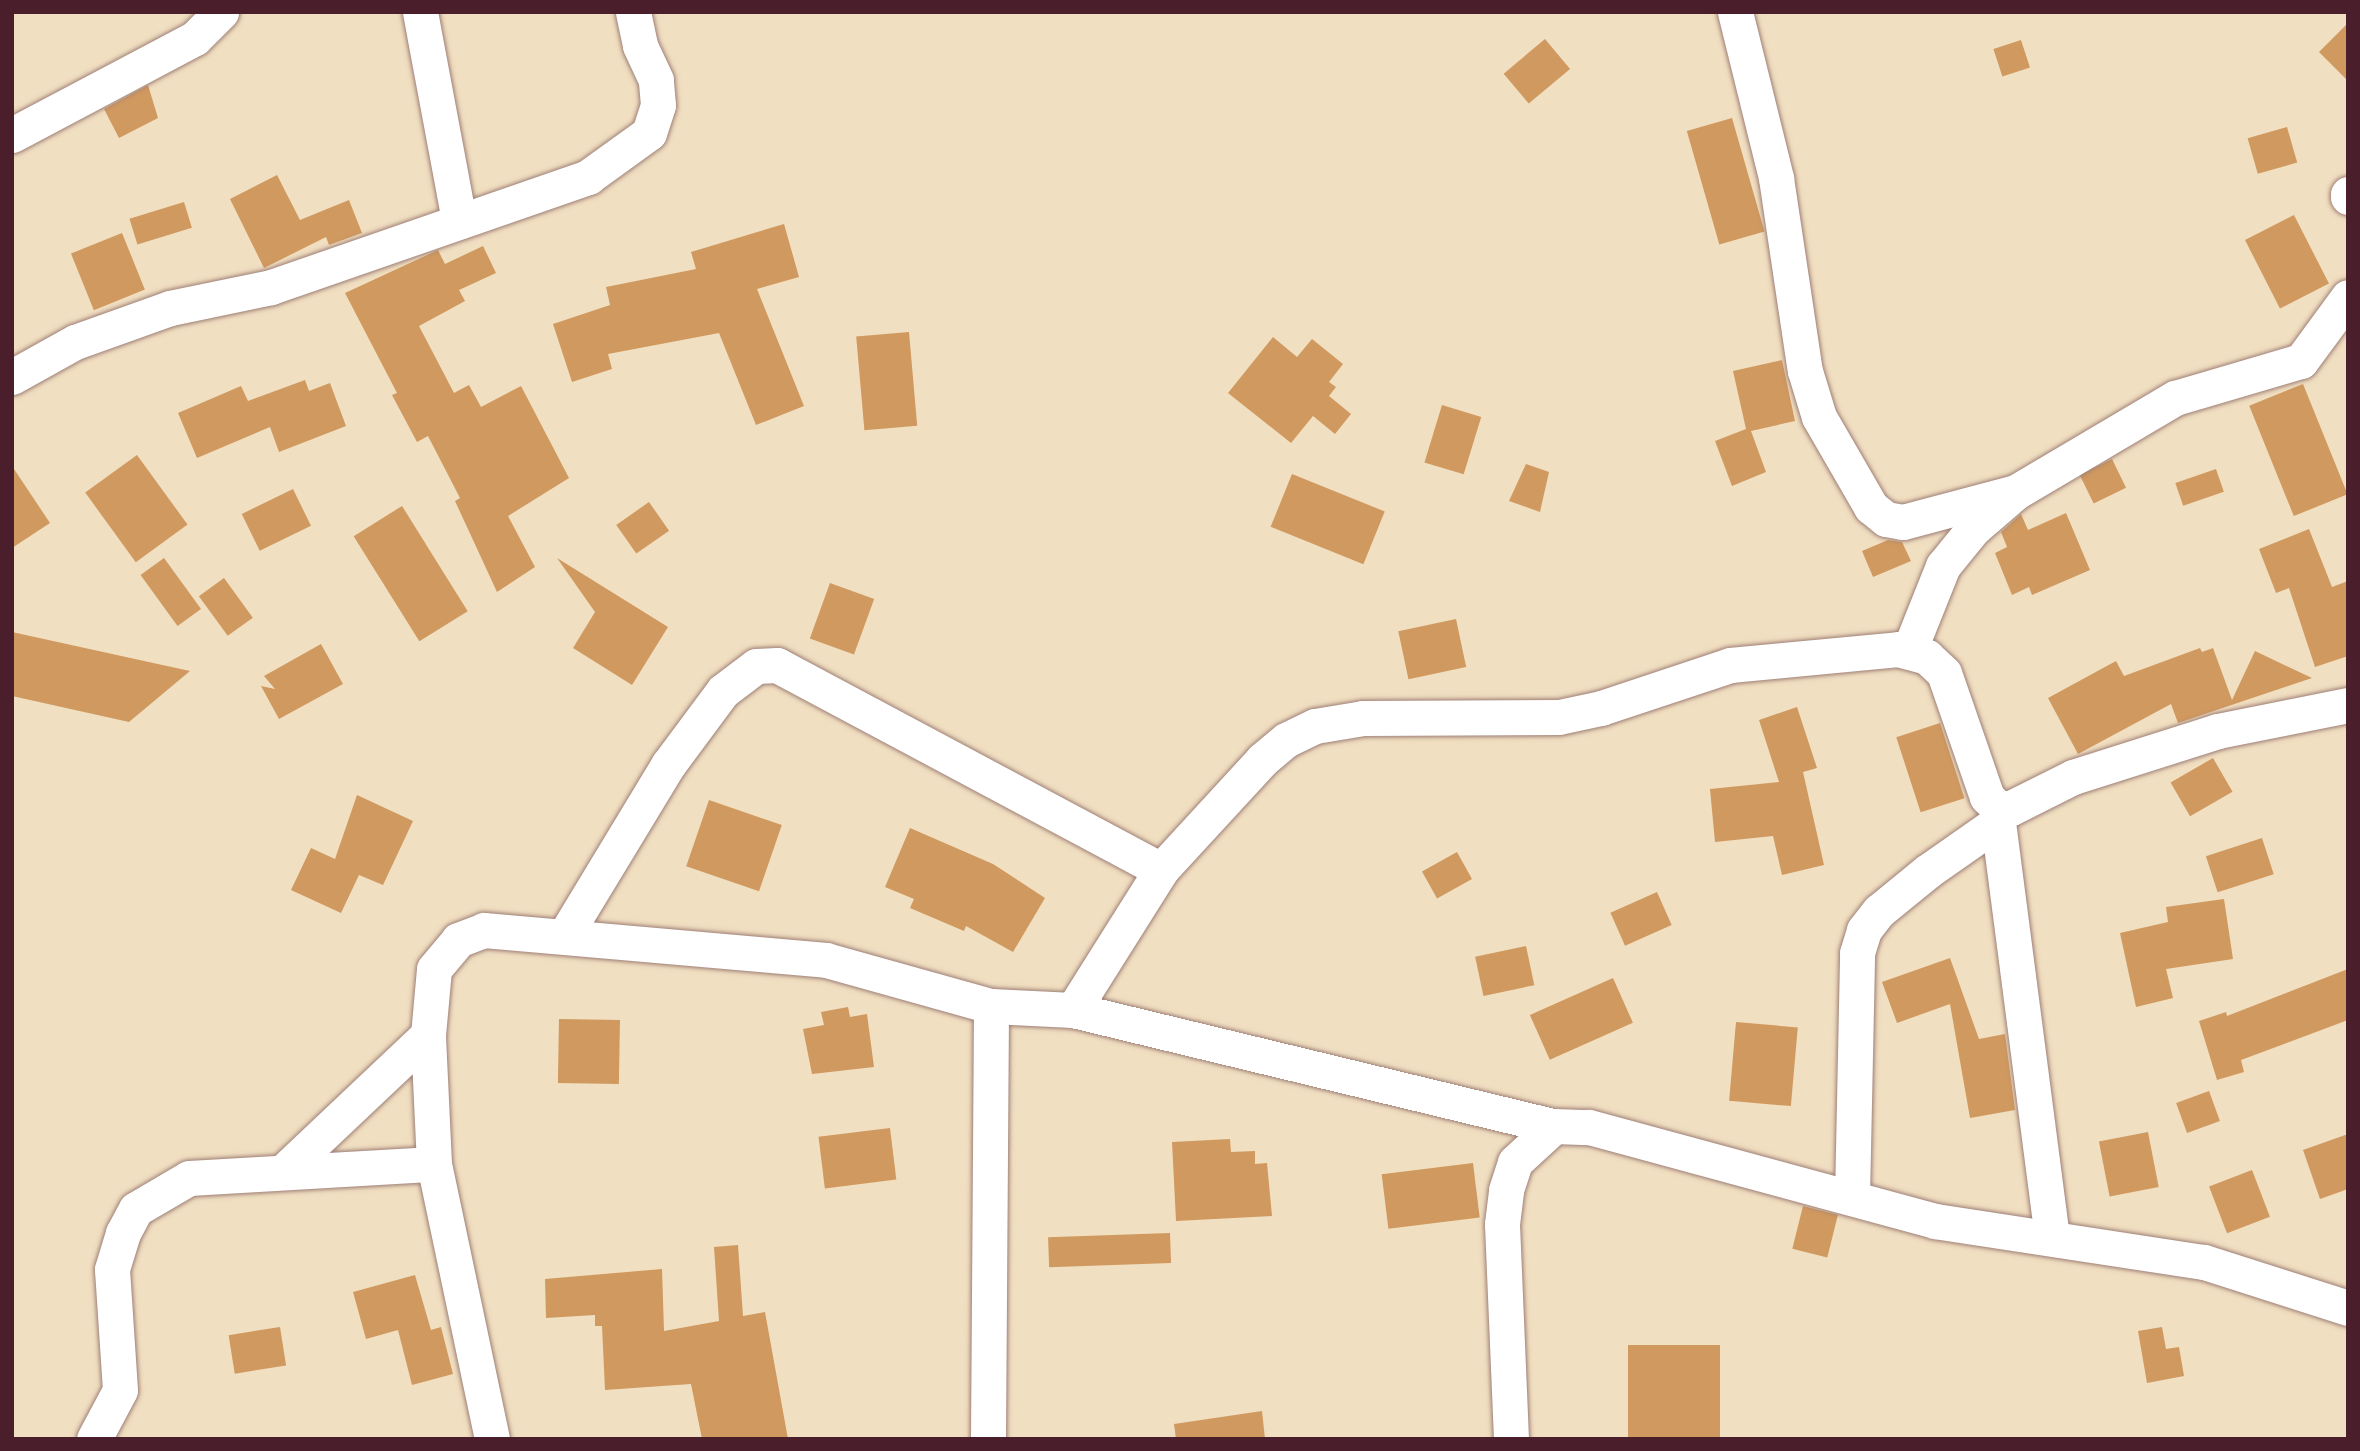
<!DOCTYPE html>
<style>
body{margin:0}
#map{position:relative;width:2360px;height:1451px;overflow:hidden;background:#f1dfc1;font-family:Mali,sans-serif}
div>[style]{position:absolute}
.building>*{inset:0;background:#d0995f;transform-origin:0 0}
.roads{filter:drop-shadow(0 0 2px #9e7f76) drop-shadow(0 0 2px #9e7f76)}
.minor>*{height:35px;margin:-17.5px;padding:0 17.5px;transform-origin:17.5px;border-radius:17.5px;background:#fff}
span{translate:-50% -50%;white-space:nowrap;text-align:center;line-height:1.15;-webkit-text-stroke:5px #fdfcf7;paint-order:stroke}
.frame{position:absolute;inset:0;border:14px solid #4a1f2b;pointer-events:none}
</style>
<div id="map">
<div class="building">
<div style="clip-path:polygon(2348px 23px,2348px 81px,2319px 52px)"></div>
<div style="left:1545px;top:39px;width:39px;height:54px;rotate:50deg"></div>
<div style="left:2021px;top:40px;width:29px;height:29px;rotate:72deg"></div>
<div style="clip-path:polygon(148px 85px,158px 118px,119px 138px,104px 109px)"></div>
<div style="left:1732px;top:118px;width:118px;height:47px;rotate:74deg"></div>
<div style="left:2287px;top:127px;width:37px;height:41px;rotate:74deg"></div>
<div style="clip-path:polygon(277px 175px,300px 220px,349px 200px,362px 233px,329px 245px,326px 237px,264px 268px,230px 199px)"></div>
<div style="left:184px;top:202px;width:27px;height:57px;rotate:73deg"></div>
<div style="left:2294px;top:215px;width:77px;height:55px;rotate:63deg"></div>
<div style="clip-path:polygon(784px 224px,799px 277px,757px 289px,804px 406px,756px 425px,719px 333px,608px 354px,612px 369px,572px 382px,553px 324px,610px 305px,606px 287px,696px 269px,691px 252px)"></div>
<div style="left:122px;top:233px;width:61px;height:55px;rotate:68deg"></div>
<div style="clip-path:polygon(483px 246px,496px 273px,459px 290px,465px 301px,419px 326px,454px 393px,469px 385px,481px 407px,521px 386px,569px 478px,508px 516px,535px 567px,497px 592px,455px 501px,460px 498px,428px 436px,417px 442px,392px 395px,397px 393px,345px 293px,438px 250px,445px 264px)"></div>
<div style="left:909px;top:332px;width:94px;height:53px;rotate:85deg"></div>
<div style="clip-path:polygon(1273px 337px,1297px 357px,1312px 339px,1343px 364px,1329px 382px,1336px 387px,1329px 396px,1351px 414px,1335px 434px,1313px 416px,1291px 443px,1228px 393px)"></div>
<div style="clip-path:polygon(1782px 360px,1795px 421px,1751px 431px,1766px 472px,1732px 486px,1715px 441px,1746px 429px,1733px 371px)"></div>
<div style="clip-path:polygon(305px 380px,309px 391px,330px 383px,346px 426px,279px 452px,270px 427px,197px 458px,178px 413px,241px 386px,248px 401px)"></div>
<div style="left:2303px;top:384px;width:119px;height:58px;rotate:68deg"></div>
<div style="left:1442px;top:405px;width:41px;height:60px;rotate:17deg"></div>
<div style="left:137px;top:455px;width:86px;height:64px;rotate:54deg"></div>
<div style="left:2112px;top:459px;width:32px;height:36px;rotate:64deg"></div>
<div style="clip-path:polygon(1526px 464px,1549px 472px,1540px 512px,1509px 501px)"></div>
<div style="clip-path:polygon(12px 466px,50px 523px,12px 548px)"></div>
<div style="left:2216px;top:469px;width:24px;height:43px;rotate:71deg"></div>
<div style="left:1292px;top:474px;width:100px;height:57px;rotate:22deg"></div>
<div style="left:293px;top:489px;width:41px;height:57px;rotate:64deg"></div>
<div style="left:649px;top:502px;width:35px;height:40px;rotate:55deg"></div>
<div style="left:402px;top:506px;width:124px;height:57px;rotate:58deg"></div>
<div style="clip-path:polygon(2066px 513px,2090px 570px,2032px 595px,2029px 587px,2012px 595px,1995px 553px,2007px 547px,2001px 532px,2021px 514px,2028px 530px)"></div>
<div style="clip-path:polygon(2309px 529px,2332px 587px,2348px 581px,2348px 656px,2315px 667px,2289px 588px,2276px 593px,2259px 549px)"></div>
<div style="clip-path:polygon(1888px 540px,1902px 542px,1911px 561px,1873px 577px,1862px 551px)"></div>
<div style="left:164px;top:558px;width:63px;height:29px;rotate:54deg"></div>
<div style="clip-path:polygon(557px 558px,668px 627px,632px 685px,573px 648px,595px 612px)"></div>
<div style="left:224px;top:578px;width:49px;height:31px;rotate:54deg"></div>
<div style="left:830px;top:583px;width:47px;height:59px;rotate:20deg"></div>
<div style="left:1456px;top:619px;width:49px;height:59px;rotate:78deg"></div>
<div style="clip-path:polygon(12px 632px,135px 659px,190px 671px,129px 722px,12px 696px)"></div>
<div style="clip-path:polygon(321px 644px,343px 684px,279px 719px,261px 686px,275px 689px,264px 676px)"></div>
<div style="clip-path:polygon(2200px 648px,2202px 652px,2213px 648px,2232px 700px,2255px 651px,2312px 678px,2178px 723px,2171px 704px,2078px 754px,2048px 698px,2116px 661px,2124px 676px)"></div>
<div style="clip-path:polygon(1797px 707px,1817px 768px,1803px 772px,1824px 865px,1782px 875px,1773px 836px,1715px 842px,1710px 789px,1779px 782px,1759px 720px)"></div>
<div style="left:1940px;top:723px;width:79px;height:46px;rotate:72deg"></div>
<div style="left:2213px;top:758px;width:39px;height:49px;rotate:60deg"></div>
<div style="clip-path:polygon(357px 795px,413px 821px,383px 885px,359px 875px,341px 913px,291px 890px,311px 848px,335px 859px)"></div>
<div style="left:709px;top:800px;width:77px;height:70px;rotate:19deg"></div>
<div style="clip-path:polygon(910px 828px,993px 864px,1045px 898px,1013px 952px,966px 926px,964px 931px,910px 908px,914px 899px,885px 887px)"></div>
<div style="left:2262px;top:838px;width:38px;height:59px;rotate:72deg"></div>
<div style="left:1457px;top:852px;width:31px;height:40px;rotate:61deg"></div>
<div style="left:1657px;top:892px;width:36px;height:51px;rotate:66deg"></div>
<div style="clip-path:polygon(2224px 899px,2233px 959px,2166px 969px,2173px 998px,2136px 1007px,2120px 933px,2168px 922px,2166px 907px)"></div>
<div style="left:1526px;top:946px;width:40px;height:52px;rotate:78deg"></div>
<div style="clip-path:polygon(1950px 958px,1979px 1039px,2005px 1034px,2015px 1110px,1970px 1118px,1950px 1004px,1897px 1023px,1882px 982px)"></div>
<div style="clip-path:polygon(2348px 969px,2348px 1020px,2241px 1060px,2244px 1072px,2217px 1080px,2199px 1021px,2226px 1012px,2227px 1016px)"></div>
<div style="left:1613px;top:978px;width:49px;height:91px;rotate:66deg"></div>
<div style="clip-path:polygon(848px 1007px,850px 1017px,867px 1014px,874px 1067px,812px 1074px,803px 1029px,824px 1025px,821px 1012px)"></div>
<div style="left:559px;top:1019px;width:61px;height:64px;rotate:1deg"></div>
<div style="left:1736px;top:1022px;width:62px;height:79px;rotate:5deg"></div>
<div style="left:2209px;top:1091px;width:32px;height:35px;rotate:70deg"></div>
<div style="left:890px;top:1128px;width:52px;height:72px;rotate:83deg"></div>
<div style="left:2148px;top:1132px;width:56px;height:50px;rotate:79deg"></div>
<div style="clip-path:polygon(2348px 1134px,2348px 1189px,2320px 1199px,2303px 1150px)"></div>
<div style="clip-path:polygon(1230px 1139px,1231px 1152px,1255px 1151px,1255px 1164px,1267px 1163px,1272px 1216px,1176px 1221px,1172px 1142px)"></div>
<div style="left:1473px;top:1163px;width:55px;height:92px;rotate:83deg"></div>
<div style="left:2252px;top:1170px;width:50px;height:46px;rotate:69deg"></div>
<div style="left:1803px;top:1206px;width:36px;height:44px;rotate:14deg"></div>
<div style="left:1170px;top:1233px;width:30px;height:122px;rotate:88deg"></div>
<div style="clip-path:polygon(738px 1245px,743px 1316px,765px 1312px,788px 1439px,702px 1439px,691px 1384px,605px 1390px,602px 1326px,595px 1326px,595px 1315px,546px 1318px,545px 1279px,662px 1269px,664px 1331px,719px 1321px,714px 1247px)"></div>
<div style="clip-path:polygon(415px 1275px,431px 1330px,441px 1327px,453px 1374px,412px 1385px,398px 1330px,366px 1339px,353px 1292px)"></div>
<div style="left:280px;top:1327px;width:39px;height:52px;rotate:81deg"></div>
<div style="clip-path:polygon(2162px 1327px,2166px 1349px,2179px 1347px,2184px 1376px,2147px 1383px,2138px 1331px)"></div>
<div style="left:1628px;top:1345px;width:92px;height:94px"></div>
<div style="clip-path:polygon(1262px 1411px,1265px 1439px,1176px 1439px,1174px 1424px)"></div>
</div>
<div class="roads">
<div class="minor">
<div style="left:420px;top:12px;width:213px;rotate:79.4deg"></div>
<div style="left:1735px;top:12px;width:171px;rotate:76.1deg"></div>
<div style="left:1776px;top:178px;width:195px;rotate:81.5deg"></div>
<div style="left:1805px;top:371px;width:48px;rotate:73.1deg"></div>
<div style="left:1819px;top:417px;width:104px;rotate:60deg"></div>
<div style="left:1871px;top:507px;width:19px;rotate:39deg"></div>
<div style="left:1886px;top:519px;width:17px;rotate:10deg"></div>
<div style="left:1903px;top:522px;width:117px;rotate:-14.9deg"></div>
<div style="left:12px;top:135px;width:207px;rotate:-27.9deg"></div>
<div style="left:195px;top:38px;width:37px;rotate:-45deg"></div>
<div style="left:2348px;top:194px;width:3px;rotate:90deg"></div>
<div style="left:12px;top:377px;width:72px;rotate:-29.1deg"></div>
<div style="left:75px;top:342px;width:101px;rotate:-19.7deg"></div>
<div style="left:170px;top:308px;width:103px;rotate:-11.7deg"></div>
<div style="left:271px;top:287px;width:336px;rotate:-19.1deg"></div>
<div style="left:588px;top:177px;width:75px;rotate:-35.8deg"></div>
<div style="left:649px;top:133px;width:29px;rotate:-72deg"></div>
<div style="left:658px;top:105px;width:25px;rotate:-95deg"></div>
<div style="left:656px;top:80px;width:38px;rotate:-115deg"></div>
<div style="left:640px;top:45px;width:34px;rotate:-102deg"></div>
<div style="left:1909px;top:651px;width:92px;rotate:-68.2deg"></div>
<div style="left:1943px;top:566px;width:48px;rotate:-51deg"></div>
<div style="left:1973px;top:529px;width:57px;rotate:-40.7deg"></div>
<div style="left:2016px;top:492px;width:185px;rotate:-30.6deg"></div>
<div style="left:2175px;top:398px;width:131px;rotate:-16.4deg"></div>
<div style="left:2301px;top:361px;width:79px;rotate:-53.7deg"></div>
<div style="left:1998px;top:822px;width:419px;rotate:82.6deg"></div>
<div style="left:565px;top:935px;width:199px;rotate:-58.8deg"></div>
<div style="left:668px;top:765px;width:92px;rotate:-53.4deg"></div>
<div style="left:723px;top:691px;width:41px;rotate:-37.1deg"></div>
<div style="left:756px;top:666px;width:21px;rotate:-3deg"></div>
<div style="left:777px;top:665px;width:435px;rotate:28.1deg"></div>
<div style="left:1073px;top:1010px;width:165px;rotate:-57.8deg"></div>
<div style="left:1161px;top:870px;width:149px;rotate:-47.4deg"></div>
<div style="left:1262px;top:760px;width:31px;rotate:-40deg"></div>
<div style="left:1286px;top:740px;width:32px;rotate:-26deg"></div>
<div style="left:1315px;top:726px;width:49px;rotate:-9.5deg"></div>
<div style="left:1363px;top:718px;width:196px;rotate:-0.3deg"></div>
<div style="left:1559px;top:717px;width:43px;rotate:-12.1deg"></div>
<div style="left:1601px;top:708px;width:136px;rotate:-18.4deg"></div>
<div style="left:1730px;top:665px;width:169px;rotate:-5.4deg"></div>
<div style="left:1898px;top:649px;width:30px;rotate:15deg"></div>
<div style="left:1927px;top:657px;width:23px;rotate:43deg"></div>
<div style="left:1944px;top:673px;width:131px;rotate:70.9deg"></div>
<div style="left:1987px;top:797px;width:16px;rotate:45deg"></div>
<div style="left:1998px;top:808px;width:13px"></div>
<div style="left:2011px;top:808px;width:69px;rotate:-26.6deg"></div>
<div style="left:2073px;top:777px;width:152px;rotate:-17.6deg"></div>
<div style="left:2218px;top:731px;width:133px;rotate:-11.3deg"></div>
<div style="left:284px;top:1171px;width:198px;rotate:-43.4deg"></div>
<div style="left:1852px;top:1198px;width:245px;rotate:-88.8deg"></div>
<div style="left:1857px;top:953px;width:24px;rotate:-73deg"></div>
<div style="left:1864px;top:930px;width:24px;rotate:-52deg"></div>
<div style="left:1879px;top:911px;width:63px;rotate:-39.2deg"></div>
<div style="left:1928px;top:871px;width:85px;rotate:-35deg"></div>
<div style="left:1998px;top:822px;width:14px;rotate:-90deg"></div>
<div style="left:94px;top:1439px;width:55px;rotate:-62deg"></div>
<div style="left:120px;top:1390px;width:121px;rotate:-93.8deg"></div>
<div style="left:112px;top:1269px;width:38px;rotate:-73deg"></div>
<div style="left:123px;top:1233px;width:27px;rotate:-62deg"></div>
<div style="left:136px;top:1209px;width:61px;rotate:-30.3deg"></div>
<div style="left:189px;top:1178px;width:245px;rotate:-3.3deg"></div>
<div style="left:492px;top:1439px;width:281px;rotate:-101.9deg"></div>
<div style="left:434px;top:1164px;width:129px;rotate:-92.7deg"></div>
<div style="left:428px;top:1035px;width:66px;rotate:-84.8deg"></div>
<div style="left:434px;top:969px;width:38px;rotate:-50deg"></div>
<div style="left:458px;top:940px;width:28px;rotate:-21deg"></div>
<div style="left:484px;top:930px;width:343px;rotate:5deg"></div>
<div style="left:826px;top:960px;width:171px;rotate:15.6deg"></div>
<div style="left:991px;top:1006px;width:82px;rotate:2.8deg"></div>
<div style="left:1073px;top:1010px;width:495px;rotate:13.6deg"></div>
<div style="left:988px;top:1439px;width:433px;rotate:-89.6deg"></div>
<div style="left:1511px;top:1439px;width:215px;rotate:-92.4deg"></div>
<div style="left:1502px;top:1224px;width:34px;rotate:-83deg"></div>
<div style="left:1506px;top:1190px;width:29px;rotate:-72deg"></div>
<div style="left:1515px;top:1162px;width:53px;rotate:-42.7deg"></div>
<div style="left:1554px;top:1126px;width:35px;rotate:2deg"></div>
<div style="left:1589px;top:1127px;width:359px;rotate:15.2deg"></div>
<div style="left:1935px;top:1221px;width:272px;rotate:8.7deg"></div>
<div style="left:2204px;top:1262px;width:151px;rotate:17.7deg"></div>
</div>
</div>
<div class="frame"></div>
</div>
